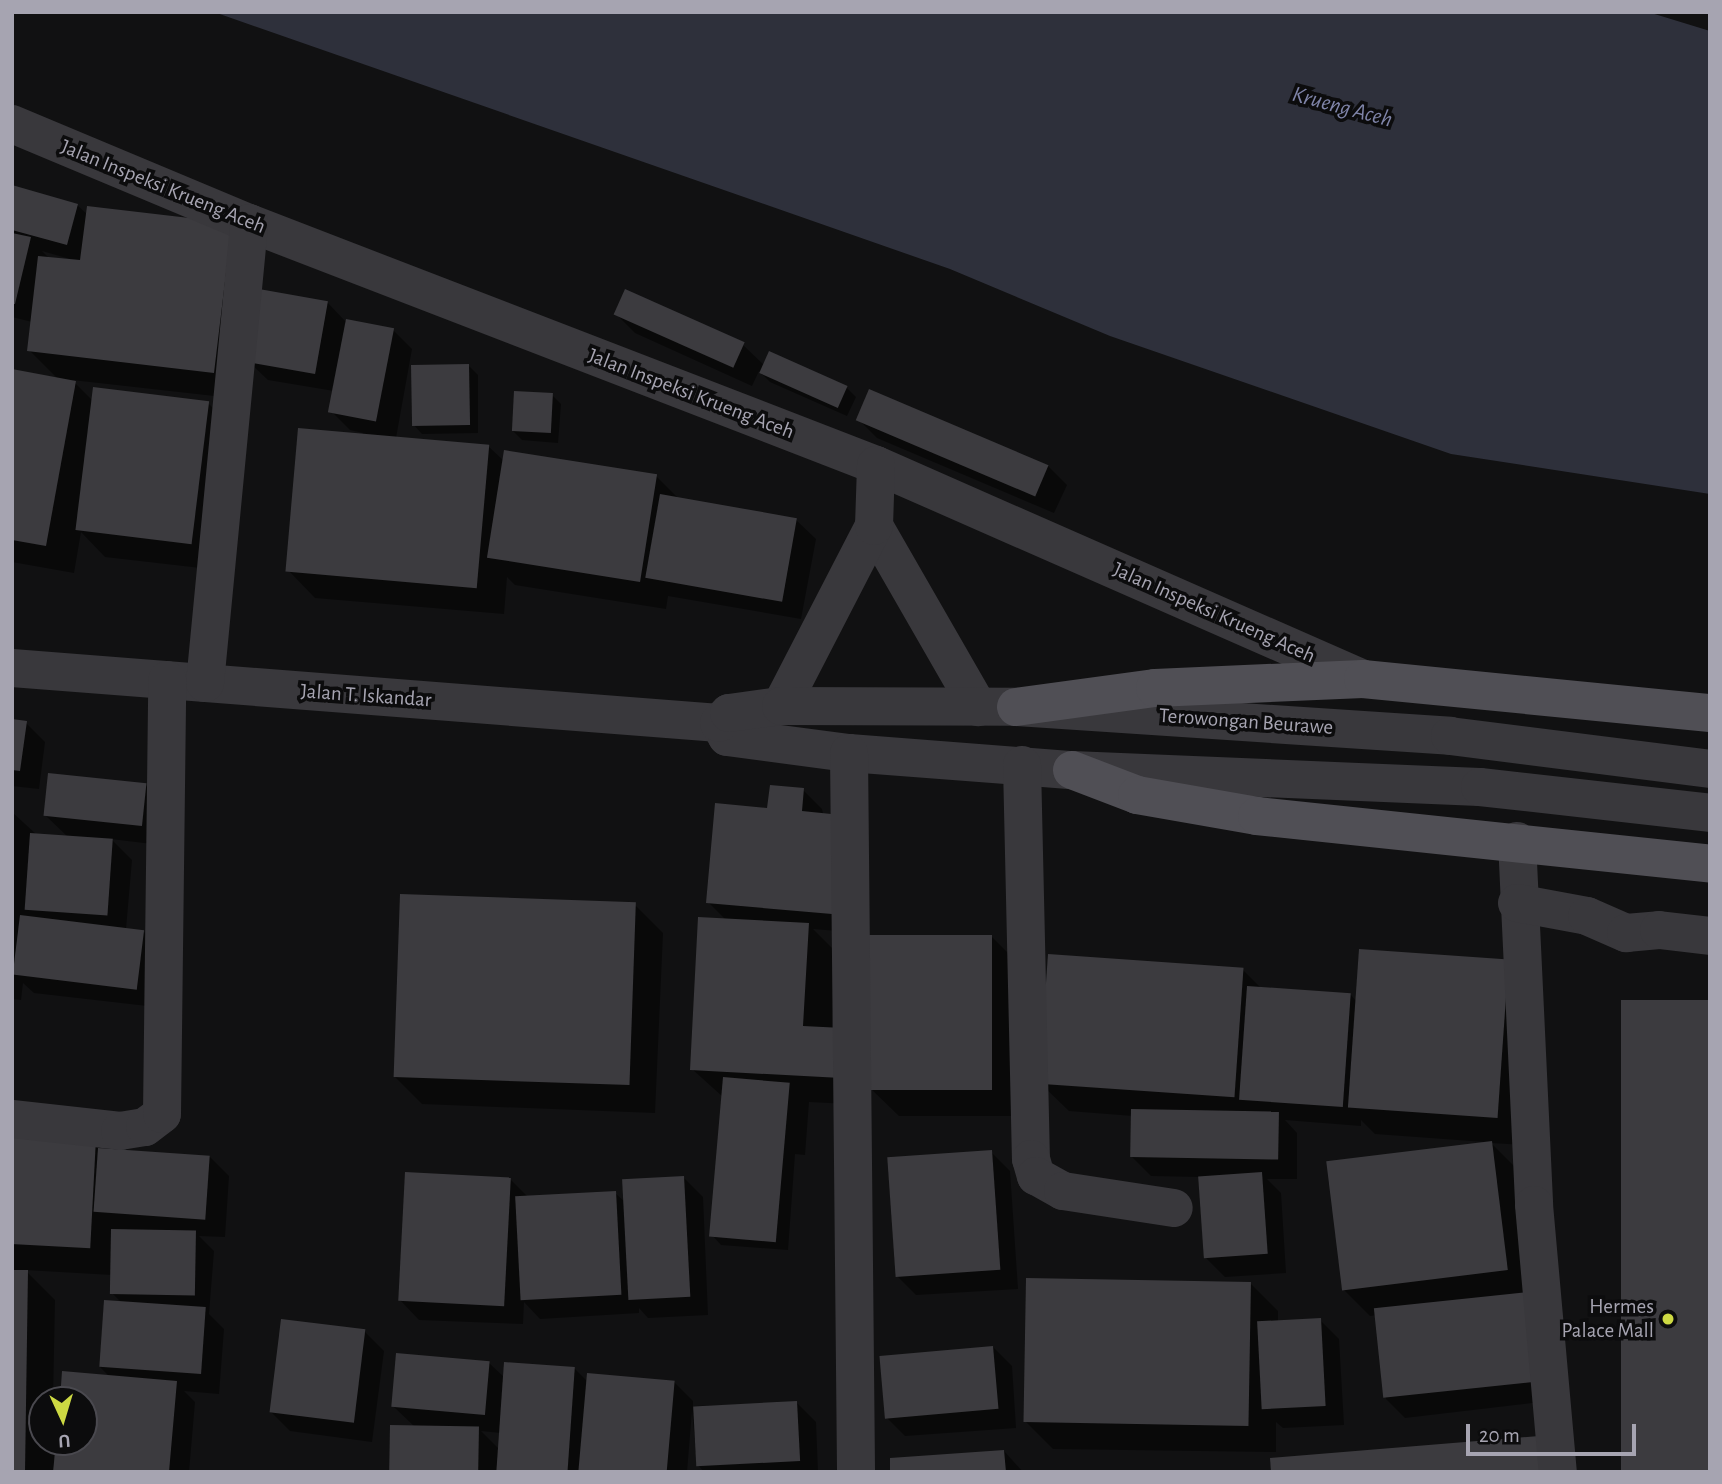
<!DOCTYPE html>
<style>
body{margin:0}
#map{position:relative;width:1722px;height:1484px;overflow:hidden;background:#111112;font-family:"Alegreya Sans",sans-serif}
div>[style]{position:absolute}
.water>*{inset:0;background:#2e303b}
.shadow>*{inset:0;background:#0007}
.building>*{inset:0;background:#3c3b3f;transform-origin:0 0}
.minor>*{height:38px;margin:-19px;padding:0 19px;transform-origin:19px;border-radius:19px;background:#39383c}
.major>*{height:38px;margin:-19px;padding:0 19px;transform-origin:19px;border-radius:19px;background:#504f55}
.dots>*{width:19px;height:19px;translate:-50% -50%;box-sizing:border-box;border:4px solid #0c0c0d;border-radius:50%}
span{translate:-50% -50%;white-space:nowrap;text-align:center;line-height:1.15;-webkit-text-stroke:7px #0c0c0d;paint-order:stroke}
.street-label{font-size:21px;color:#a6a4b1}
.poi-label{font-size:21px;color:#a6a4b1}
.right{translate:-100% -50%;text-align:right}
.water-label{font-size:23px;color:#7f84a8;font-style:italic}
.frame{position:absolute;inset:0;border:14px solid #a6a4b1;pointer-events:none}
.north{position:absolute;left:28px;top:1386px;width:70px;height:70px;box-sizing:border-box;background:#0c0c0d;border:2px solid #4a494f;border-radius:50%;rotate:176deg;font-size:19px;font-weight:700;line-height:28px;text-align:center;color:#a6a4b1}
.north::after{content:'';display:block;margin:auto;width:24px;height:32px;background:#cdd943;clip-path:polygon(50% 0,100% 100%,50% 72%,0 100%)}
.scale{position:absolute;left:1466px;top:1424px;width:170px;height:32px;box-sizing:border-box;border:4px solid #a6a4b1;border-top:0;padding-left:9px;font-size:21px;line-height:24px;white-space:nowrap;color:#a6a4b1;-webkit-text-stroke:5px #0c0c0d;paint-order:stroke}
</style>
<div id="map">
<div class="water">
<div style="clip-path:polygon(214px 12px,1648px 12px,1710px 31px,1710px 494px,1451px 454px,1110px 336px,950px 269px)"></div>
</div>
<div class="shadow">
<div style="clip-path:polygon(evenodd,12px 187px,77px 205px,88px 215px,231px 225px,247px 349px,327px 302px,345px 321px,393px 330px,412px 349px,396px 438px,488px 446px,504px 461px,656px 476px,679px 499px,796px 520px,816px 539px,801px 619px,668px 596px,666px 609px,515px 585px,507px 577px,504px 614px,315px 598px,288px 570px,363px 433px,350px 430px,331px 411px,334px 391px,268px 380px,246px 359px,241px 399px,72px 380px,93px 401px,208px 403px,235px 431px,218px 570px,105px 557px,81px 532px,74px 573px,12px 562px,12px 371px,58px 379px,29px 350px,32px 322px,12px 317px,12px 187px,42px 251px,70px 259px,70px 261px,49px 258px,42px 251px)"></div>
<div style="clip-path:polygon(626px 291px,743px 345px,764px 365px,847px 388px,856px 397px,847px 416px,770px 382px,759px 371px,752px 386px,635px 333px,616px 314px)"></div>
<div style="clip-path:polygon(469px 366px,478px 375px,478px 433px,422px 434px,413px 424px)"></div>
<div style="clip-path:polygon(552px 395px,561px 404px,558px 443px,522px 440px,513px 431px)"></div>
<div style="clip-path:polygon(858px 419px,1048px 466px,1067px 485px,1054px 513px,877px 438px)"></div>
<div style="clip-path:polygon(12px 721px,26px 723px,45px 742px,39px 789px,12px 786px)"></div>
<div style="clip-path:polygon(146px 785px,165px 805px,160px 845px,111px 839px,132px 860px,126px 929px,143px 931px,163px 950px,156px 1007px,34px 993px,23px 983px,21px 1000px,12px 999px,12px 812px,37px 835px,68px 837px,45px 815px)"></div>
<div style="clip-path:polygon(803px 790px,822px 809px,850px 932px,813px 929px,836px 952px,832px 1029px,991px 936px,1019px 964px,1018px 1116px,899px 1116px,869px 1087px,868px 1105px,809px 1102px,805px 1155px,795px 1154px,788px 1250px,721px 1245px,712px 1235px,723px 1097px,692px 1069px,726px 920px,708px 902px,769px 809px)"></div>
<div style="clip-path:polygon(635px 905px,663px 933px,655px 1113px,422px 1104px,394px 1076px)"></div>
<div style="clip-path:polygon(1508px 961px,1524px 1145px,1491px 1143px,1519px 1171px,1557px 1400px,1405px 1418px,1386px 1399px,1377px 1315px,1370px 1316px,1342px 1288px,1485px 1142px,1375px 1134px,1361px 1120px,1361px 1126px,1285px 1120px,1297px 1133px,1297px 1179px,1267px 1179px,1281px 1193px,1286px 1273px,1225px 1277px,1206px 1258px,1200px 1177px,1151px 1176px,1132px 1157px,1133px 1116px,1069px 1111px,1041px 1084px,1243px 970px,1262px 989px,1351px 995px,1356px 1001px)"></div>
<div style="clip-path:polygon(evenodd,12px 1138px,95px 1143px,103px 1150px,210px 1157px,229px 1176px,225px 1237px,199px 1236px,214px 1251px,209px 1314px,224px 1329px,219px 1394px,184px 1391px,195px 1402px,189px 1472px,12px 1472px,12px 1138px,25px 1270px,112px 1275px,112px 1293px,122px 1303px,100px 1367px,110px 1377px,62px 1400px,84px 1400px,84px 1442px,58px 1442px,55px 1469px,53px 1442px,42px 1442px,42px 1400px,53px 1400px,55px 1300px,25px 1270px)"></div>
<div style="clip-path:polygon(991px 1152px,1010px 1171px,1018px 1289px,916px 1295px,897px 1276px)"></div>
<div style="clip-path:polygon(684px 1178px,703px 1197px,708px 1315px,648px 1318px,639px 1308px,639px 1313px,540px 1319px,524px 1302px,523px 1324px,419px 1320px,400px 1300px,510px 1179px,528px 1197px,615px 1193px,625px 1202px)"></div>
<div style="clip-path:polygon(1250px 1283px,1278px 1311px,1278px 1323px,1320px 1320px,1339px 1339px,1344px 1425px,1283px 1428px,1276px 1422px,1276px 1452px,1053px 1449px,1025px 1421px)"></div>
<div style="clip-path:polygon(365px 1332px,384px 1351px,372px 1442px,290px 1431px,271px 1412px)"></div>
<div style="clip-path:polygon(993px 1347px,1012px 1366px,1016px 1428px,905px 1436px,886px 1417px)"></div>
<div style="clip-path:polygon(evenodd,489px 1363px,505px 1378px,575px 1369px,588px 1382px,674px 1382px,693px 1401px,693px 1406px,797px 1403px,816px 1422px,818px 1472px,704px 1472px,697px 1464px,692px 1411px,687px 1472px,391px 1472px,415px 1427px,394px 1407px,489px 1363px,481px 1431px,501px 1433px,500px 1450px,481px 1431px)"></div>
<div style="clip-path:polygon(1004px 1451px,1023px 1472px,892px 1472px)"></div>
</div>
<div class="building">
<div style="clip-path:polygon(12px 185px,78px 204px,67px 245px,12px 230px)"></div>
<div style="clip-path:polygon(87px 206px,232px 223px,214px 373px,27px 351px,38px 256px,80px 260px)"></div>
<div style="clip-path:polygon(12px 233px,31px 237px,15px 304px,12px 304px)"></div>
<div style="left:259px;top:289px;width:70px;height:74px;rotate:10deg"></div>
<div style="left:625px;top:289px;width:131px;height:28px;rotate:24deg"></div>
<div style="left:346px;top:319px;width:49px;height:95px;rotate:11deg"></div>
<div style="left:769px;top:351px;width:86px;height:24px;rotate:24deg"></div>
<div style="left:469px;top:364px;width:61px;height:58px;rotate:89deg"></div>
<div style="clip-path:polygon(12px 369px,76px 381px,46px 546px,12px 540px)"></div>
<div style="left:93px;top:387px;width:117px;height:144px;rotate:7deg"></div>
<div style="left:869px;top:389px;width:195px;height:34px;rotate:23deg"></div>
<div style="left:514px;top:391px;width:39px;height:40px;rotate:3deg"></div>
<div style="left:298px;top:428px;width:192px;height:144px;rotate:5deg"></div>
<div style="left:504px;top:450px;width:155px;height:109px;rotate:9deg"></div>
<div style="left:660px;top:494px;width:139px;height:85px;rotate:10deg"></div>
<div style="clip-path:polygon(12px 719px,27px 721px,20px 771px,12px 770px)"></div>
<div style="left:48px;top:773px;width:99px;height:43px;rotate:6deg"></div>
<div style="clip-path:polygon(770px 785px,804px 788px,802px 811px,841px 815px,832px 914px,706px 903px,715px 803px,767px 808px)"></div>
<div style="left:30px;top:833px;width:83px;height:77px;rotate:4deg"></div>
<div style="left:400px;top:894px;width:236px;height:183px;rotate:2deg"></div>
<div style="left:20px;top:915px;width:125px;height:60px;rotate:7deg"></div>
<div style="clip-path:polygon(698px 917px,809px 923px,803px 1026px,843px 1028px,841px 1078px,690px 1070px)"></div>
<div style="left:869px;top:935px;width:123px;height:155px"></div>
<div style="left:1359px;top:949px;width:150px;height:159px;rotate:4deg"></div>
<div style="left:1048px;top:954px;width:196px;height:130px;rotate:4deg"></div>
<div style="left:1247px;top:986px;width:104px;height:114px;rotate:4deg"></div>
<div style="left:1621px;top:1000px;width:89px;height:472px"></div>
<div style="left:723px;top:1077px;width:67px;height:160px;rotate:5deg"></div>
<div style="left:1131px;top:1109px;width:148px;height:48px;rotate:1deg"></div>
<div style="left:12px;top:1136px;width:84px;height:108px;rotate:3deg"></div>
<div style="left:1492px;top:1141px;width:130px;height:167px;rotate:83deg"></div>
<div style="left:98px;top:1148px;width:112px;height:64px;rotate:4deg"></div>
<div style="left:992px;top:1150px;width:120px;height:105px;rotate:86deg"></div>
<div style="left:405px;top:1172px;width:106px;height:129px;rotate:3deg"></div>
<div style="left:1262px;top:1172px;width:82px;height:64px;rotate:86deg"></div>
<div style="left:684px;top:1176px;width:121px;height:62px;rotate:87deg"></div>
<div style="left:616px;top:1191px;width:104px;height:101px;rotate:87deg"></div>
<div style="left:111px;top:1229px;width:85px;height:65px;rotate:1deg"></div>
<div style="clip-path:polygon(12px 1270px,28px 1270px,25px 1472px,12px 1472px)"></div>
<div style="left:1026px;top:1278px;width:225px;height:144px;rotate:1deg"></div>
<div style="left:1528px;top:1292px;width:90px;height:155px;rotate:84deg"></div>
<div style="left:104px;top:1300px;width:102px;height:67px;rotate:4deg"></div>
<div style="left:1321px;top:1318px;width:88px;height:64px;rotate:87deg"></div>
<div style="left:281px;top:1319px;width:85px;height:94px;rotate:7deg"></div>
<div style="left:993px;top:1346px;width:63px;height:114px;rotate:85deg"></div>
<div style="left:396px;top:1353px;width:94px;height:54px;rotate:5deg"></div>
<div style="left:504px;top:1362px;width:71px;height:110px;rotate:4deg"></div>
<div style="clip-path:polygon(62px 1371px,177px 1381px,169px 1472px,53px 1472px,56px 1442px,84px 1442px,84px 1400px,60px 1400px)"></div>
<div style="left:587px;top:1373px;width:88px;height:99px;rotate:5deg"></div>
<div style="left:797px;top:1401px;width:60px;height:104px;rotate:87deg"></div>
<div style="left:390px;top:1425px;width:89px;height:47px;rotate:1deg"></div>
<div style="clip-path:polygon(1539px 1436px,1542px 1472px,1271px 1472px,1270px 1458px)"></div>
<div style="clip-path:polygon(1004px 1450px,1006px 1472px,890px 1472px,890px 1458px)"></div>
</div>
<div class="minor">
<div style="left:12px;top:124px;width:257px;rotate:22.7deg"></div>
<div style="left:249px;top:223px;width:672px;rotate:21.1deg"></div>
<div style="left:876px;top:465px;width:532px;rotate:23.72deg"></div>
<div style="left:874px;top:526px;width:209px;rotate:60.1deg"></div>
<div style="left:12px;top:668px;width:709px;rotate:4.45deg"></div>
<div style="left:205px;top:683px;width:462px;rotate:-84.5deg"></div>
<div style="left:781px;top:706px;width:203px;rotate:-62.7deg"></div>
<div style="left:874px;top:526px;width:61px;rotate:-88.1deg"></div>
<div style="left:719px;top:723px;width:16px;rotate:60deg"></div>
<div style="left:727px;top:737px;width:123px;rotate:7.5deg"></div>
<div style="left:849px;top:753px;width:224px;rotate:4.4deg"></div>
<div style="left:1072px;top:770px;width:408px;rotate:2.4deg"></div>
<div style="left:1480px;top:787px;width:231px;rotate:6.4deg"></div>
<div style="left:719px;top:723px;width:14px;rotate:-45deg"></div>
<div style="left:729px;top:713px;width:52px;rotate:-7.7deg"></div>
<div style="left:781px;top:706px;width:235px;rotate:0.2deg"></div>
<div style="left:1016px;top:707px;width:435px;rotate:3.8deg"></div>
<div style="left:1450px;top:736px;width:262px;rotate:7.2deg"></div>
<div style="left:849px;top:753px;width:719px;rotate:89.44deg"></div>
<div style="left:1022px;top:765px;width:394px;rotate:88.7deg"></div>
<div style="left:1031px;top:1159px;width:18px;rotate:74deg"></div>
<div style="left:1036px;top:1176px;width:31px;rotate:29deg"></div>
<div style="left:1063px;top:1191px;width:112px;rotate:8.7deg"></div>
<div style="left:1517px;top:841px;width:364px;rotate:87.3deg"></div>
<div style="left:1534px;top:1205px;width:268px;rotate:84.9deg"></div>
<div style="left:1517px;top:903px;width:71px;rotate:10.5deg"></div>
<div style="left:1587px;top:916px;width:43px;rotate:23.6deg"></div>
<div style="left:1626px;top:933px;width:33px;rotate:-5deg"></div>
<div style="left:1659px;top:930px;width:51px;rotate:6.7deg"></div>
<div style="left:12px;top:1119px;width:109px;rotate:6.3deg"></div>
<div style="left:120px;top:1131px;width:25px;rotate:-9deg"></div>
<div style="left:145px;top:1127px;width:21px;rotate:-37deg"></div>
<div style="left:162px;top:1114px;width:434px;rotate:-89.3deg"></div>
</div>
<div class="major">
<div style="left:1016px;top:707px;width:140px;rotate:-7.8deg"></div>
<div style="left:1155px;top:688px;width:208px;rotate:-2.5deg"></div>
<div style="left:1363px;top:679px;width:349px;rotate:5.6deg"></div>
<div style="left:1072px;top:770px;width:70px;rotate:21deg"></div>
<div style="left:1137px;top:795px;width:122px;rotate:9.9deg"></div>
<div style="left:1257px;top:816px;width:456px;rotate:6deg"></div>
</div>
<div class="dots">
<div style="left:1668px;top:1319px;background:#cdd943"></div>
</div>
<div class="street-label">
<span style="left:163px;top:187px;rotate:22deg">Jalan Inspeksi Krueng Aceh</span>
<span style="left:691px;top:394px;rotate:21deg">Jalan Inspeksi Krueng Aceh</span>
<span style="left:1214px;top:613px;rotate:24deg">Jalan Inspeksi Krueng Aceh</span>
<span style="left:366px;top:696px;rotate:4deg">Jalan T. Iskandar</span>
<span style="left:1246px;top:722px;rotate:4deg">Terowongan Beurawe</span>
</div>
<div class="poi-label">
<span class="right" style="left:1654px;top:1319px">Hermes<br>Palace Mall</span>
</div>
<div class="water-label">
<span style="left:1342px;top:108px;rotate:15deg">Krueng Aceh</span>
</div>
<div class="frame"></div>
<div class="north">U</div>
<div class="scale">20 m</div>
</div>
